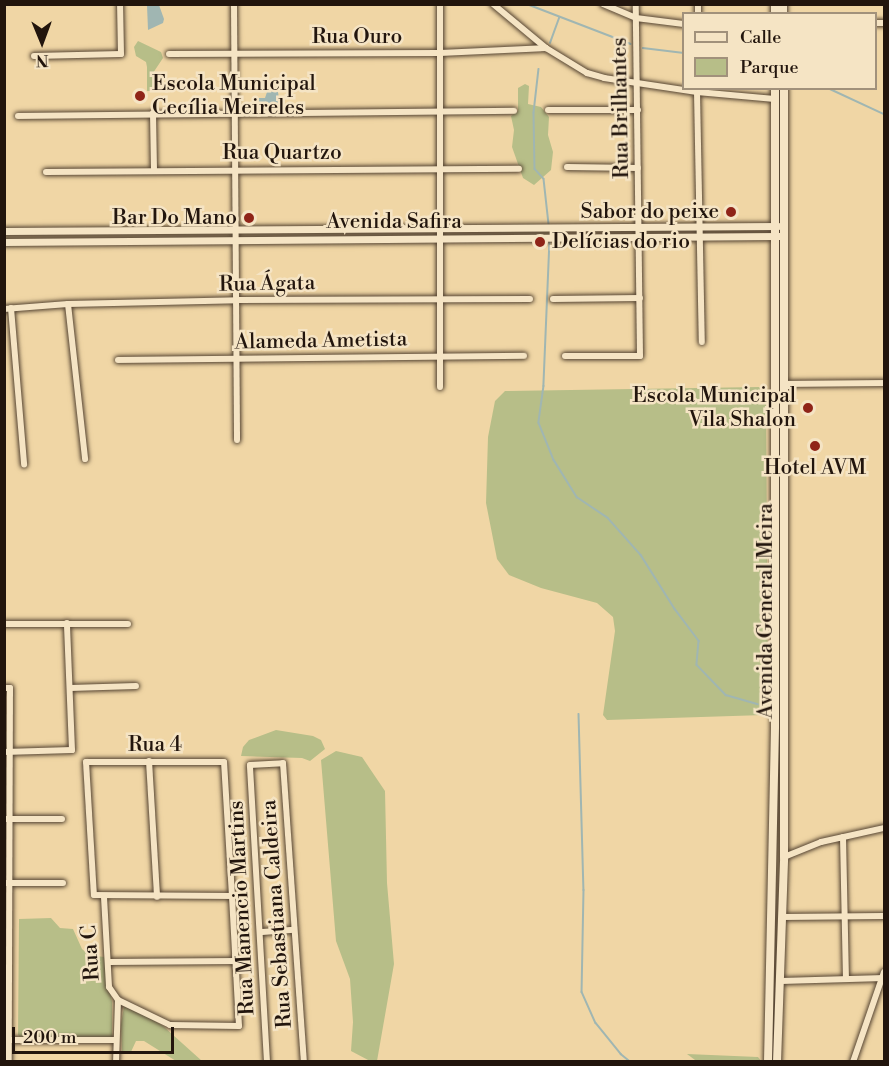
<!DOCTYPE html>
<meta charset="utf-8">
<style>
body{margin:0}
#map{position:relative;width:889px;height:1066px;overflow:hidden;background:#f0d6a5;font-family:"Libre Bodoni",serif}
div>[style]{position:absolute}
.green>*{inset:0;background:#b7be88}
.water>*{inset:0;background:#a0b6b2}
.stream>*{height:1.5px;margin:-0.75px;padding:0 0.75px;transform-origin:0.75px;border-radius:0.75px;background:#a0b6b2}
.roads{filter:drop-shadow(0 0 2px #564533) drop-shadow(0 0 2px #564533)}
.minor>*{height:6px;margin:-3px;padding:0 3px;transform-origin:3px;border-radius:3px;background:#f5e4c4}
.tertiary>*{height:7px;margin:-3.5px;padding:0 3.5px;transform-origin:3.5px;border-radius:3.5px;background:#f5e4c4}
.secondary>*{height:8px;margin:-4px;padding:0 4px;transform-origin:4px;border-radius:4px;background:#f5e4c4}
.dots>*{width:16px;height:16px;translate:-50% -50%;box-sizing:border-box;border:3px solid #f5e4c4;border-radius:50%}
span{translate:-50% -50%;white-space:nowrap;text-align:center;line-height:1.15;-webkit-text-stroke:5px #f5e4c4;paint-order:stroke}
.street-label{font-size:21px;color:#22150d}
.poi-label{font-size:21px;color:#22150d}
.left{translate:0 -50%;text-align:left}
.right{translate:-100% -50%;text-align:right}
.frame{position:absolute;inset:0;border:6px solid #22150d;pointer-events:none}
.legend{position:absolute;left:682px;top:12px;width:195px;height:78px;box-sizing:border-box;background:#f5e4c4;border:2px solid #a1917b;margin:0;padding:8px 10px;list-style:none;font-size:18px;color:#22150d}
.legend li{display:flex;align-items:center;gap:12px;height:30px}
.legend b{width:30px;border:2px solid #a1917b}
.north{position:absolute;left:12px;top:12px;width:60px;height:60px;-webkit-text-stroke:4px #f5e4c4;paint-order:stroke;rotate:179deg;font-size:16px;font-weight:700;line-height:24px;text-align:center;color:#22150d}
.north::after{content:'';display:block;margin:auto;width:21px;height:27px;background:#22150d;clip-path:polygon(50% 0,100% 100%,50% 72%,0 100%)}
.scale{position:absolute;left:12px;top:1027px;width:162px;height:27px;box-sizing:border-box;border:3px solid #22150d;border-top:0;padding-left:8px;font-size:18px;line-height:21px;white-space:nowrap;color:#22150d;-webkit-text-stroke:4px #f5e4c4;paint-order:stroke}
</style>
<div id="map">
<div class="green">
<div style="clip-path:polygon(138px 41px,161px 52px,163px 58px,153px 73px,153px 80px,158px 83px,154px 91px,147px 91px,147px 67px,146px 62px,136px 56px,134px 47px)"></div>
<div style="clip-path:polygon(525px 84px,529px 86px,528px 104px,541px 107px,549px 117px,548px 135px,553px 152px,551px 170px,534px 185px,523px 178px,512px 147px,514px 130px,511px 116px,518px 111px,518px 88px)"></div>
<div style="clip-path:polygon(759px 387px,766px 393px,768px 709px,765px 715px,607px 720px,603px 715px,615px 631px,613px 617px,597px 603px,541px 588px,509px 575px,497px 559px,486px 503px,488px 437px,495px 401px,505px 391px)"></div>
<div style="clip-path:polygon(276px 730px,313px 736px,321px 740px,325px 749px,310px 761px,302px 758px,241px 756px,243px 747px,249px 740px)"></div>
<div style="clip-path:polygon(336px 751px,362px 757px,385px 791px,387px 883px,394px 964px,377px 1061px,370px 1061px,351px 1051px,353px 1022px,350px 979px,336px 941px,321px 760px)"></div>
<div style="clip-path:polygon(51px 918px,60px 928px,73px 929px,82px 949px,89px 955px,104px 957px,112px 1002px,112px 1037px,20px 1037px,18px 1035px,19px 919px)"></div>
<div style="clip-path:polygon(129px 1005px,163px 1026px,202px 1061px,176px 1061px,144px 1041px,136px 1041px,130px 1054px,122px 1051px,121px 1024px,124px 1007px)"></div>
<div style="clip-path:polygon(687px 1054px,758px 1057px,761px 1061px,695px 1060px)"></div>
</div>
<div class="water">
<div style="clip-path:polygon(147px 5px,159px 5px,164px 19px,163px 23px,148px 30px)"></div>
<div style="clip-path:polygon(274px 91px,278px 92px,279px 99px,286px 104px,285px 108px,274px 110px,270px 107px,256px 108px,258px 98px,265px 98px,267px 92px)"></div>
</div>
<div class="stream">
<div style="left:527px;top:4px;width:111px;rotate:21deg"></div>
<div style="left:550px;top:43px;width:27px;rotate:-70deg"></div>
<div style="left:643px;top:48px;width:41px;rotate:7deg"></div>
<div style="left:539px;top:69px;width:44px;rotate:96.5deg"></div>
<div style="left:534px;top:113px;width:56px;rotate:89deg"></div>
<div style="left:535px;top:169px;width:13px;rotate:48deg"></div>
<div style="left:544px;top:179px;width:45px;rotate:83.7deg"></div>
<div style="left:828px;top:88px;width:62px;rotate:24.9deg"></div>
<div style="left:550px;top:240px;width:146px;rotate:92.4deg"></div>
<div style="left:544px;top:386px;width:37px;rotate:98deg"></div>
<div style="left:539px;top:423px;width:40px;rotate:68deg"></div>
<div style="left:554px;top:460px;width:44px;rotate:58.1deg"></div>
<div style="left:577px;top:497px;width:37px;rotate:34deg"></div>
<div style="left:608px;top:518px;width:50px;rotate:48.3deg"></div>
<div style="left:641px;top:555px;width:64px;rotate:57.8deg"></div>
<div style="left:675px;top:609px;width:40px;rotate:53deg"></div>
<div style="left:699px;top:641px;width:24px;rotate:95deg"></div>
<div style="left:697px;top:665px;width:42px;rotate:46deg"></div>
<div style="left:726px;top:695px;width:33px;rotate:16deg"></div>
<div style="left:579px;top:714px;width:176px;rotate:88.4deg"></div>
<div style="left:584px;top:890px;width:102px;rotate:91.1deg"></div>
<div style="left:582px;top:992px;width:34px;rotate:66deg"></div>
<div style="left:596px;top:1023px;width:40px;rotate:51deg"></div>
<div style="left:621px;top:1054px;width:13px;rotate:39deg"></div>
<div style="left:875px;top:1061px;width:2px;rotate:27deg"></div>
</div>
<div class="roads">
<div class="minor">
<div style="left:234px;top:4px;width:436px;rotate:89.6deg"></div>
<div style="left:440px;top:4px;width:383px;rotate:90deg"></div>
<div style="left:493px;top:4px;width:69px;rotate:39.7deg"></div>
<div style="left:546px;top:48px;width:48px;rotate:31.4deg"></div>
<div style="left:587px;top:73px;width:18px;rotate:16deg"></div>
<div style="left:604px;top:78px;width:94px;rotate:8.6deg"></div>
<div style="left:697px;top:92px;width:78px;rotate:5.1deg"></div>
<div style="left:603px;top:4px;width:36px;rotate:23deg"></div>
<div style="left:636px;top:18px;width:48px;rotate:7.1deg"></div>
<div style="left:698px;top:4px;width:10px;rotate:90deg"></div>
<div style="left:876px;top:23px;width:8px"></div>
<div style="left:169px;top:54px;width:271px;rotate:-0.2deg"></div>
<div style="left:440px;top:53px;width:106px;rotate:-2.7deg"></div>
<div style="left:34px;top:56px;width:87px;rotate:-1.3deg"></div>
<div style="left:121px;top:54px;width:50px;rotate:-91.1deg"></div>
<div style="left:697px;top:92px;width:250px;rotate:88.9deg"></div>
<div style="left:548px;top:110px;width:90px"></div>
<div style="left:153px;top:113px;width:58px;rotate:89deg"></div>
<div style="left:18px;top:116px;width:496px;rotate:-0.6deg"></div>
<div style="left:567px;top:167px;width:71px;rotate:0.8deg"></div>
<div style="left:46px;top:172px;width:473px;rotate:-0.4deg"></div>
<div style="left:553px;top:299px;width:87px;rotate:-0.7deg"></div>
<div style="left:68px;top:304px;width:156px;rotate:83.7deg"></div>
<div style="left:11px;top:308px;width:157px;rotate:85.2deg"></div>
<div style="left:4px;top:309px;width:64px;rotate:-4.5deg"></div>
<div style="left:68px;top:304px;width:170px;rotate:-1.3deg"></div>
<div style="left:238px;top:300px;width:292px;rotate:-0.2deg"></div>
<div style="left:565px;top:356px;width:75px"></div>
<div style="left:640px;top:356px;width:352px;rotate:-90.7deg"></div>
<div style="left:118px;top:360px;width:406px;rotate:-0.6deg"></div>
<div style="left:783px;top:384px;width:101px;rotate:-0.6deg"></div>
<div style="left:4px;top:624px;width:124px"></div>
<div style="left:4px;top:688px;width:6px"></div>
<div style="left:10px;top:688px;width:374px;rotate:90.2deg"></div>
<div style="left:70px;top:688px;width:66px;rotate:-1.7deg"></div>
<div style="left:4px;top:752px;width:68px;rotate:-1.7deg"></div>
<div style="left:72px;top:750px;width:127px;rotate:-92.3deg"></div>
<div style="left:149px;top:761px;width:136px;rotate:86.6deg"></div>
<div style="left:4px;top:819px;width:58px"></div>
<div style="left:843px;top:837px;width:140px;rotate:88.8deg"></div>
<div style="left:784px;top:857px;width:40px;rotate:-22deg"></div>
<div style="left:821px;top:842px;width:65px;rotate:-12.5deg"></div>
<div style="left:4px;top:883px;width:59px"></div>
<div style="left:104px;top:897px;width:90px;rotate:86.8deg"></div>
<div style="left:109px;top:987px;width:16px;rotate:55deg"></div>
<div style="left:118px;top:1000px;width:62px;rotate:91.8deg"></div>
<div style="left:782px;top:917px;width:102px;rotate:-0.6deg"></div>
<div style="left:262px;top:932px;width:32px;rotate:-4deg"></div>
<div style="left:108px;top:962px;width:128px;rotate:-0.4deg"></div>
<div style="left:781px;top:981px;width:103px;rotate:-1.7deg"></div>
<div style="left:118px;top:1000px;width:58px;rotate:25.7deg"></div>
<div style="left:170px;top:1025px;width:69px;rotate:0.8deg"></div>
<div style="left:239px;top:1026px;width:130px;rotate:-93.1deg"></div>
<div style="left:232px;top:896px;width:134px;rotate:-93.4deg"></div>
<div style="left:224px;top:762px;width:138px;rotate:180deg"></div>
<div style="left:86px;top:762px;width:133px;rotate:86.6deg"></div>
<div style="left:94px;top:895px;width:138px;rotate:0.4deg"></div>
<div style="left:4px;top:1040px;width:112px"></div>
<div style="left:267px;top:1062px;width:297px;rotate:-93.3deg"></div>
<div style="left:250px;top:765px;width:33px;rotate:-3deg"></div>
<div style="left:283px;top:763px;width:300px;rotate:86deg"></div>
<div style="left:853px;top:1062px;width:95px;rotate:-71deg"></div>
</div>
<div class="tertiary">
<div style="left:4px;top:231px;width:774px;rotate:-0.37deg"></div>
<div style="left:4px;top:242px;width:775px;rotate:-0.44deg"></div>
</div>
<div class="secondary">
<div style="left:775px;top:4px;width:10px;rotate:90deg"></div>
<div style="left:783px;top:4px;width:10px;rotate:90deg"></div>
<div style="left:768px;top:1062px;width:336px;rotate:-88.8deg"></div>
<div style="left:775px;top:726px;width:638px;rotate:-90deg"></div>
<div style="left:777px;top:1062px;width:205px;rotate:-88deg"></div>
<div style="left:784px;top:857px;width:769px;rotate:-90deg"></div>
</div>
</div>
<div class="dots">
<div style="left:140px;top:96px;background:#8f2418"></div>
<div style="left:731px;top:212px;background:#8f2418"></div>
<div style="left:249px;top:218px;background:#8f2418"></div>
<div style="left:540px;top:242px;background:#8f2418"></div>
<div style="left:808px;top:408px;background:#8f2418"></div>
<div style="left:815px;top:446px;background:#8f2418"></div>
</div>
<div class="street-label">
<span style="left:357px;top:37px">Rua Ouro</span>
<span style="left:621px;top:108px;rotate:-91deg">Rua Brilhantes</span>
<span style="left:282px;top:153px">Rua Quartzo</span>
<span style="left:394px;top:222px">Avenida Safira</span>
<span style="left:267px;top:284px;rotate:-1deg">Rua Ágata</span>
<span style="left:321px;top:341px;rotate:-1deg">Alameda Ametista</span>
<span style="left:766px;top:611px;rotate:-90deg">Avenida General Meira</span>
<span style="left:155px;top:745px">Rua 4</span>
<span style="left:242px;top:908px;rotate:-93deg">Rua Manencio Martins</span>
<span style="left:277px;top:914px;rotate:-94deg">Rua Sebastiana Caldeira</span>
<span style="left:91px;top:953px;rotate:-94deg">Rua C</span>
</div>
<div class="poi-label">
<span class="left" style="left:152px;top:96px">Escola Municipal<br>Cecília Meireles</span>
<span class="right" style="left:719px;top:212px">Sabor do peixe</span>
<span class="right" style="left:237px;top:218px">Bar Do Mano</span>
<span class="left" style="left:552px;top:242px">Delícias do rio</span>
<span class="right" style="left:796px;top:408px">Escola Municipal<br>Vila Shalon</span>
<span style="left:815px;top:468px">Hotel AVM</span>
</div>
<div class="frame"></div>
<ul class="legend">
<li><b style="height:8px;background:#f5e4c4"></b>Calle</li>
<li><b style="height:16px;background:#b7be88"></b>Parque</li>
</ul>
<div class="north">N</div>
<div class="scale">200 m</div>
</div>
